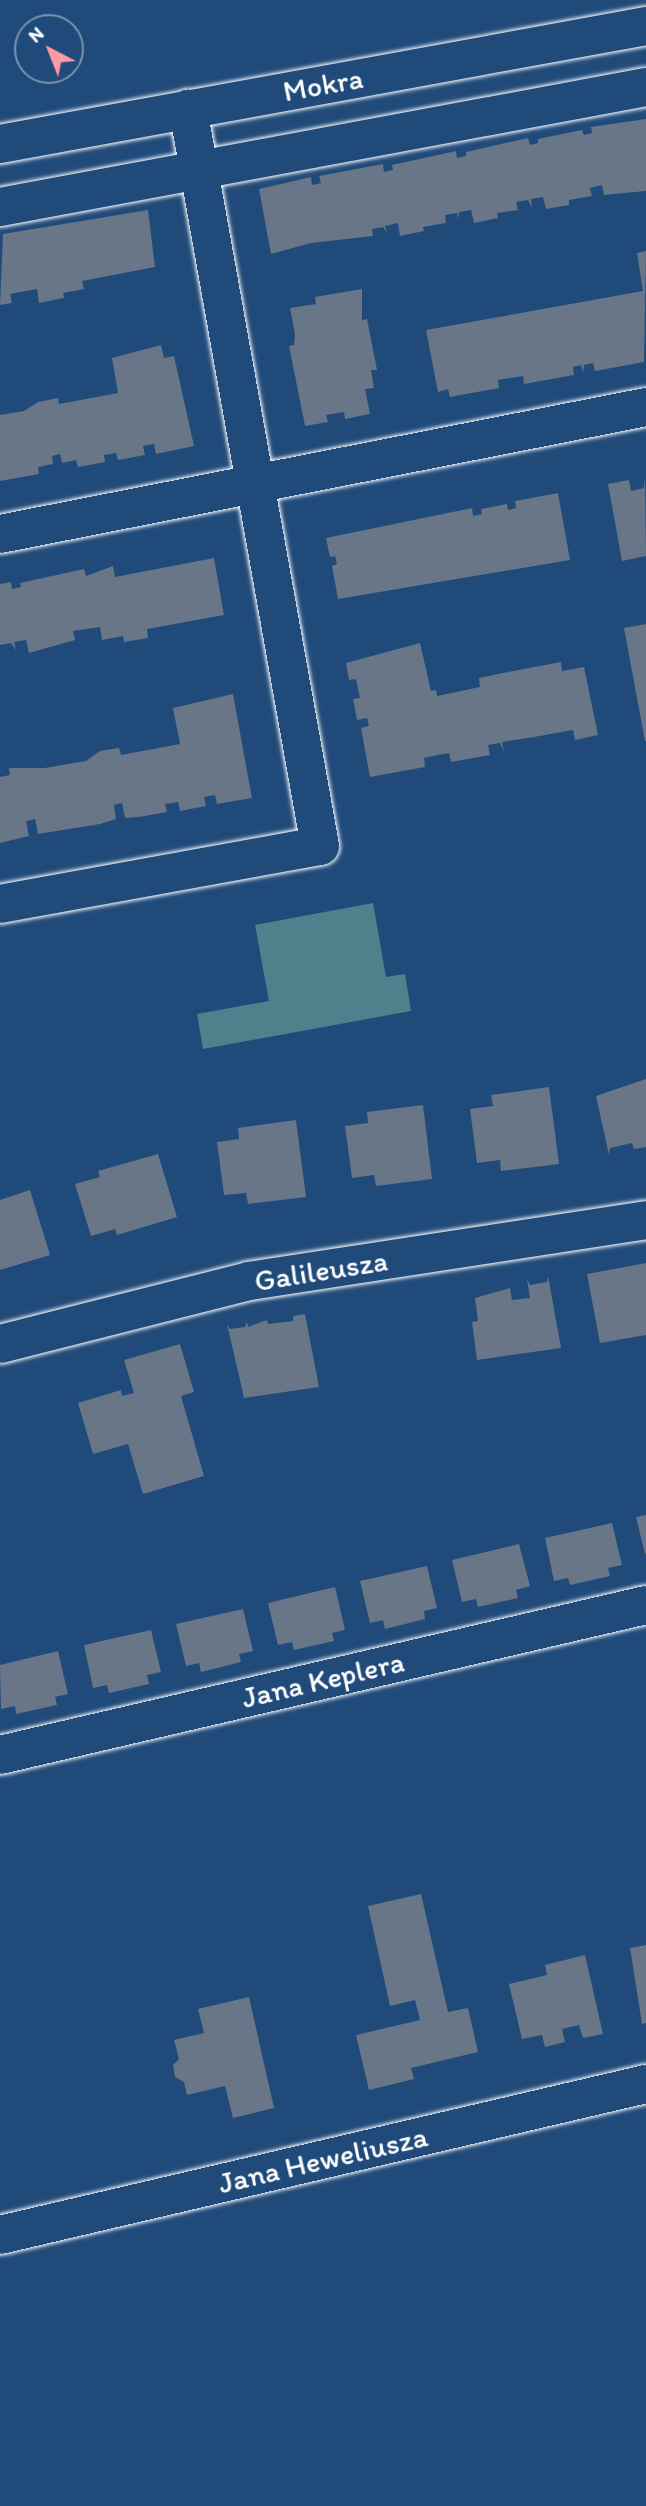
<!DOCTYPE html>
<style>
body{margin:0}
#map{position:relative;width:646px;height:2506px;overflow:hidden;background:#1f4a7a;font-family:Itim,sans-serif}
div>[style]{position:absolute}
.green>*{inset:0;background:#4f818d}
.building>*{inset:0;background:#687688}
.roads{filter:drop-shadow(0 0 2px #fff) drop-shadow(0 0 2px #fff)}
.street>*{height:38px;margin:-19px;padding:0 19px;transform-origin:19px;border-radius:19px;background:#1f4a7a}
span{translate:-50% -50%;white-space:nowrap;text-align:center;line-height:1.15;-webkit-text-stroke:5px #1f4a7a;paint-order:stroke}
.street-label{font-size:30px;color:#fff}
.north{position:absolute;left:14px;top:14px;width:70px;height:70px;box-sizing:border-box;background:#1f4a7a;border:2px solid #7992af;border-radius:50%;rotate:318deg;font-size:19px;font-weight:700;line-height:28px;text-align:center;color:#fff}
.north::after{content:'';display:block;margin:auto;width:24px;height:32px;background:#ff9aa2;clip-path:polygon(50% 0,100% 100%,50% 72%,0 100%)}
</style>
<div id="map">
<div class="green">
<div style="clip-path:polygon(373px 903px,386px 977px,405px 974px,411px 1011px,203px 1049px,197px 1014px,269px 1001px,255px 925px)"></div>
</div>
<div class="building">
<div style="clip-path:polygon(646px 119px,646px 191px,604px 195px,602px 185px,590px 188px,592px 196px,569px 200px,569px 205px,546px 209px,543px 197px,531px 199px,532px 208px,528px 200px,516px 202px,518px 210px,497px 213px,498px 218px,474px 223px,471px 210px,459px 212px,458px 220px,457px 213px,445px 215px,446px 223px,423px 227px,424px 231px,400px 236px,398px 223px,385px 226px,387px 233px,383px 227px,372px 229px,373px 236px,311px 243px,271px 254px,259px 189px,311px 177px,312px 185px,321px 183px,319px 176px,383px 164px,384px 172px,393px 170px,392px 165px,456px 151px,457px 158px,466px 156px,466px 152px,528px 138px,530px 145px,538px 143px,538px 139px,582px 130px,584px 135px,592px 133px,591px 127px)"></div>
<div style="clip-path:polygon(148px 210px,155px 267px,82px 281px,84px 289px,63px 293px,64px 298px,39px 303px,37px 289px,10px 294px,12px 303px,0 305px,3px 234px)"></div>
<div style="clip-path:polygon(646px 251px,644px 362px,595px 371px,593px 363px,584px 365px,583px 373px,581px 365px,573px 367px,574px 375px,524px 384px,523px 376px,498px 380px,499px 388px,450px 397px,448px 389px,438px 392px,426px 330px,643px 291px,637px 253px)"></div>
<div style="clip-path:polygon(362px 289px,362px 320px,367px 319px,377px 370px,371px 370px,374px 388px,365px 389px,370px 414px,345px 419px,344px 412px,326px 415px,328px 422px,305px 426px,289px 346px,294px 345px,295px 334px,290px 308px,316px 304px,315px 297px)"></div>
<div style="clip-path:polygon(161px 345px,164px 358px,174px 356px,194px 446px,156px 454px,154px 444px,143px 446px,145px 455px,118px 460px,116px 453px,104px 455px,105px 462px,78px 467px,76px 460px,62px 463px,60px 454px,52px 456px,53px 464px,38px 467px,39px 474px,0 481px,0 415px,24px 411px,38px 402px,58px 398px,59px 404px,118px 393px,112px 358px)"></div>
<div style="clip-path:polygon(645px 477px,646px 556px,622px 561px,608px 484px,629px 480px,631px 491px,644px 488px)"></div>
<div style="clip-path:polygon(558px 493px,570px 560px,338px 599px,332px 566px,337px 564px,335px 556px,330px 557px,326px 538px,472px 508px,473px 516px,482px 514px,481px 509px,507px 504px,508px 510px,516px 508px,515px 501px)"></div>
<div style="clip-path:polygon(214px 558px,224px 615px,147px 629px,148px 638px,124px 642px,123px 636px,102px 640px,100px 627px,73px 631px,75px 640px,29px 653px,26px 640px,14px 642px,16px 650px,11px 643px,0 645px,0 584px,11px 582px,12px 589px,21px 587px,20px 583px,84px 569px,86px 576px,113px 566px,115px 577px)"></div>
<div style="clip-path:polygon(646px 624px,646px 741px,645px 741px,624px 628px)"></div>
<div style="clip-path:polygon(420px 643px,431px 691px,436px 690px,437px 696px,480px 687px,479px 678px,498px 674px,561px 662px,562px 671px,584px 667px,598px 735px,575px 740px,573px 730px,534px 737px,502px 742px,504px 752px,500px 743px,488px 745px,490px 755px,451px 762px,449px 753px,437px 755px,424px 758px,425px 767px,370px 777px,361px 728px,369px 726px,367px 718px,357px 720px,353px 699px,360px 698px,356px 679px,349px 680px,346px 663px)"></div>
<div style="clip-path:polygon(233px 694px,252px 798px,217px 804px,215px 795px,204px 797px,206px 806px,180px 811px,178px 802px,165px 804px,167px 812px,139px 817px,125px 818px,122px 803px,114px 805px,116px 819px,100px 824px,38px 834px,35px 819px,26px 821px,29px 836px,0 843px,0 777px,10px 775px,9px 768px,45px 768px,86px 761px,100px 751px,119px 748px,121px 755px,180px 744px,173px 708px)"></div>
<div style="clip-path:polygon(646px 1079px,646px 1147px,634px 1149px,632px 1143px,610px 1148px,609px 1155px,596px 1096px)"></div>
<div style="clip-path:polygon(549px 1087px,559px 1164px,501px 1171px,500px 1160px,477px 1163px,470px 1109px,493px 1106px,491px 1095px)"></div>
<div style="clip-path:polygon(423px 1105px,432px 1179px,376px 1186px,374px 1175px,352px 1178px,345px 1126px,368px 1123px,367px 1112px)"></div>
<div style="clip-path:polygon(296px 1120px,306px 1197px,248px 1204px,246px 1193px,224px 1195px,217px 1142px,239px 1139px,238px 1128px)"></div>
<div style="clip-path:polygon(158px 1154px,177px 1217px,117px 1235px,115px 1229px,91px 1236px,75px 1184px,100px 1177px,98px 1171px)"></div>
<div style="clip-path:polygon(30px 1190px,50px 1255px,0 1270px,0 1200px)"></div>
<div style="clip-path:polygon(646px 1263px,646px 1335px,600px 1343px,587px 1274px)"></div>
<div style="clip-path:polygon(548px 1276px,561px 1348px,477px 1360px,472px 1322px,478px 1321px,475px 1298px,510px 1288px,512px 1300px,530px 1298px,527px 1279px,530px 1285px,547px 1282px)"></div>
<div style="clip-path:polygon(305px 1314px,319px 1387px,244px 1398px,227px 1324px,230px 1329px,245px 1327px,247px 1322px,248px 1327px,267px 1320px,268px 1324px,293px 1321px,293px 1316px)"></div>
<div style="clip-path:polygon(180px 1344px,194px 1392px,181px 1396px,204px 1476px,143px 1494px,128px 1444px,93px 1454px,78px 1403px,121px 1390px,122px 1396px,134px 1393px,124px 1360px)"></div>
<div style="clip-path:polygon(646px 1515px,646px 1554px,645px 1554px,636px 1517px)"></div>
<div style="clip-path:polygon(612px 1523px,622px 1565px,608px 1568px,610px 1576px,570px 1585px,568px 1578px,554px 1581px,545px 1538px)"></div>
<div style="clip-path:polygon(519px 1544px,530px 1586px,516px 1590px,518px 1598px,478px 1607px,476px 1599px,462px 1602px,452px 1560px)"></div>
<div style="clip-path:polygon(427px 1566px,437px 1608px,424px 1611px,425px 1619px,385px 1629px,383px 1620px,370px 1623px,360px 1581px)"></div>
<div style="clip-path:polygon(335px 1587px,345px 1630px,332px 1633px,334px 1641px,294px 1650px,292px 1642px,278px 1645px,268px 1603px)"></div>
<div style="clip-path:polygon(243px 1609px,253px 1651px,239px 1654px,241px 1662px,201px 1672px,199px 1663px,186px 1666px,176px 1624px)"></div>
<div style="clip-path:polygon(151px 1630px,161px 1672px,147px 1675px,149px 1684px,109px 1693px,107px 1685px,93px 1688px,84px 1645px)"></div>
<div style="clip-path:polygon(58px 1651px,68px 1694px,55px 1697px,57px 1705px,16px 1714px,15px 1706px,1px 1709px,0 1665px)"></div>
<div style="clip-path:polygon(421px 1894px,448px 2012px,468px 2008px,478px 2052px,411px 2068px,414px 2079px,369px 2090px,356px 2035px,420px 2020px,415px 2000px,390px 2006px,368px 1906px)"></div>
<div style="clip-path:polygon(646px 1945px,646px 2023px,642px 2024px,630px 1948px)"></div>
<div style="clip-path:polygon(585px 1955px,603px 2034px,583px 2038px,579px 2025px,562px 2029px,565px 2042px,545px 2047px,542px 2035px,522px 2039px,509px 1984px,547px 1975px,545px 1965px)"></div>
<div style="clip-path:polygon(249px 1997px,274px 2108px,233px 2118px,225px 2086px,187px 2095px,184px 2082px,175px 2077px,173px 2065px,179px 2059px,174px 2040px,204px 2033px,198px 2009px)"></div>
</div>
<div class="roads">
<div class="street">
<div style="left:0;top:144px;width:657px;rotate:-10.35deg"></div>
<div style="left:0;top:207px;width:657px;rotate:-10.52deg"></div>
<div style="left:0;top:534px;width:658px;rotate:-11.12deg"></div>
<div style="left:0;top:904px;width:325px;rotate:-10.3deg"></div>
<div style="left:320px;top:846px;width:749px;rotate:-100.15deg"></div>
<div style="left:0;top:1344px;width:257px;rotate:-14.2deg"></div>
<div style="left:249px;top:1281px;width:402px;rotate:-8.7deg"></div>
<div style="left:0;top:1755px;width:663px;rotate:-13.07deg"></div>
<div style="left:0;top:2235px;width:663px;rotate:-13.16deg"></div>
</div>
</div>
<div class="street-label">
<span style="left:323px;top:85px;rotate:-10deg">Mokra</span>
<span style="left:321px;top:1271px;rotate:-9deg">Galileusza</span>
<span style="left:323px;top:1680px;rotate:-13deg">Jana Keplera</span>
<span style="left:323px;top:2160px;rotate:-13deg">Jana Heweliusza</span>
</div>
<div class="north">N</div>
</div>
